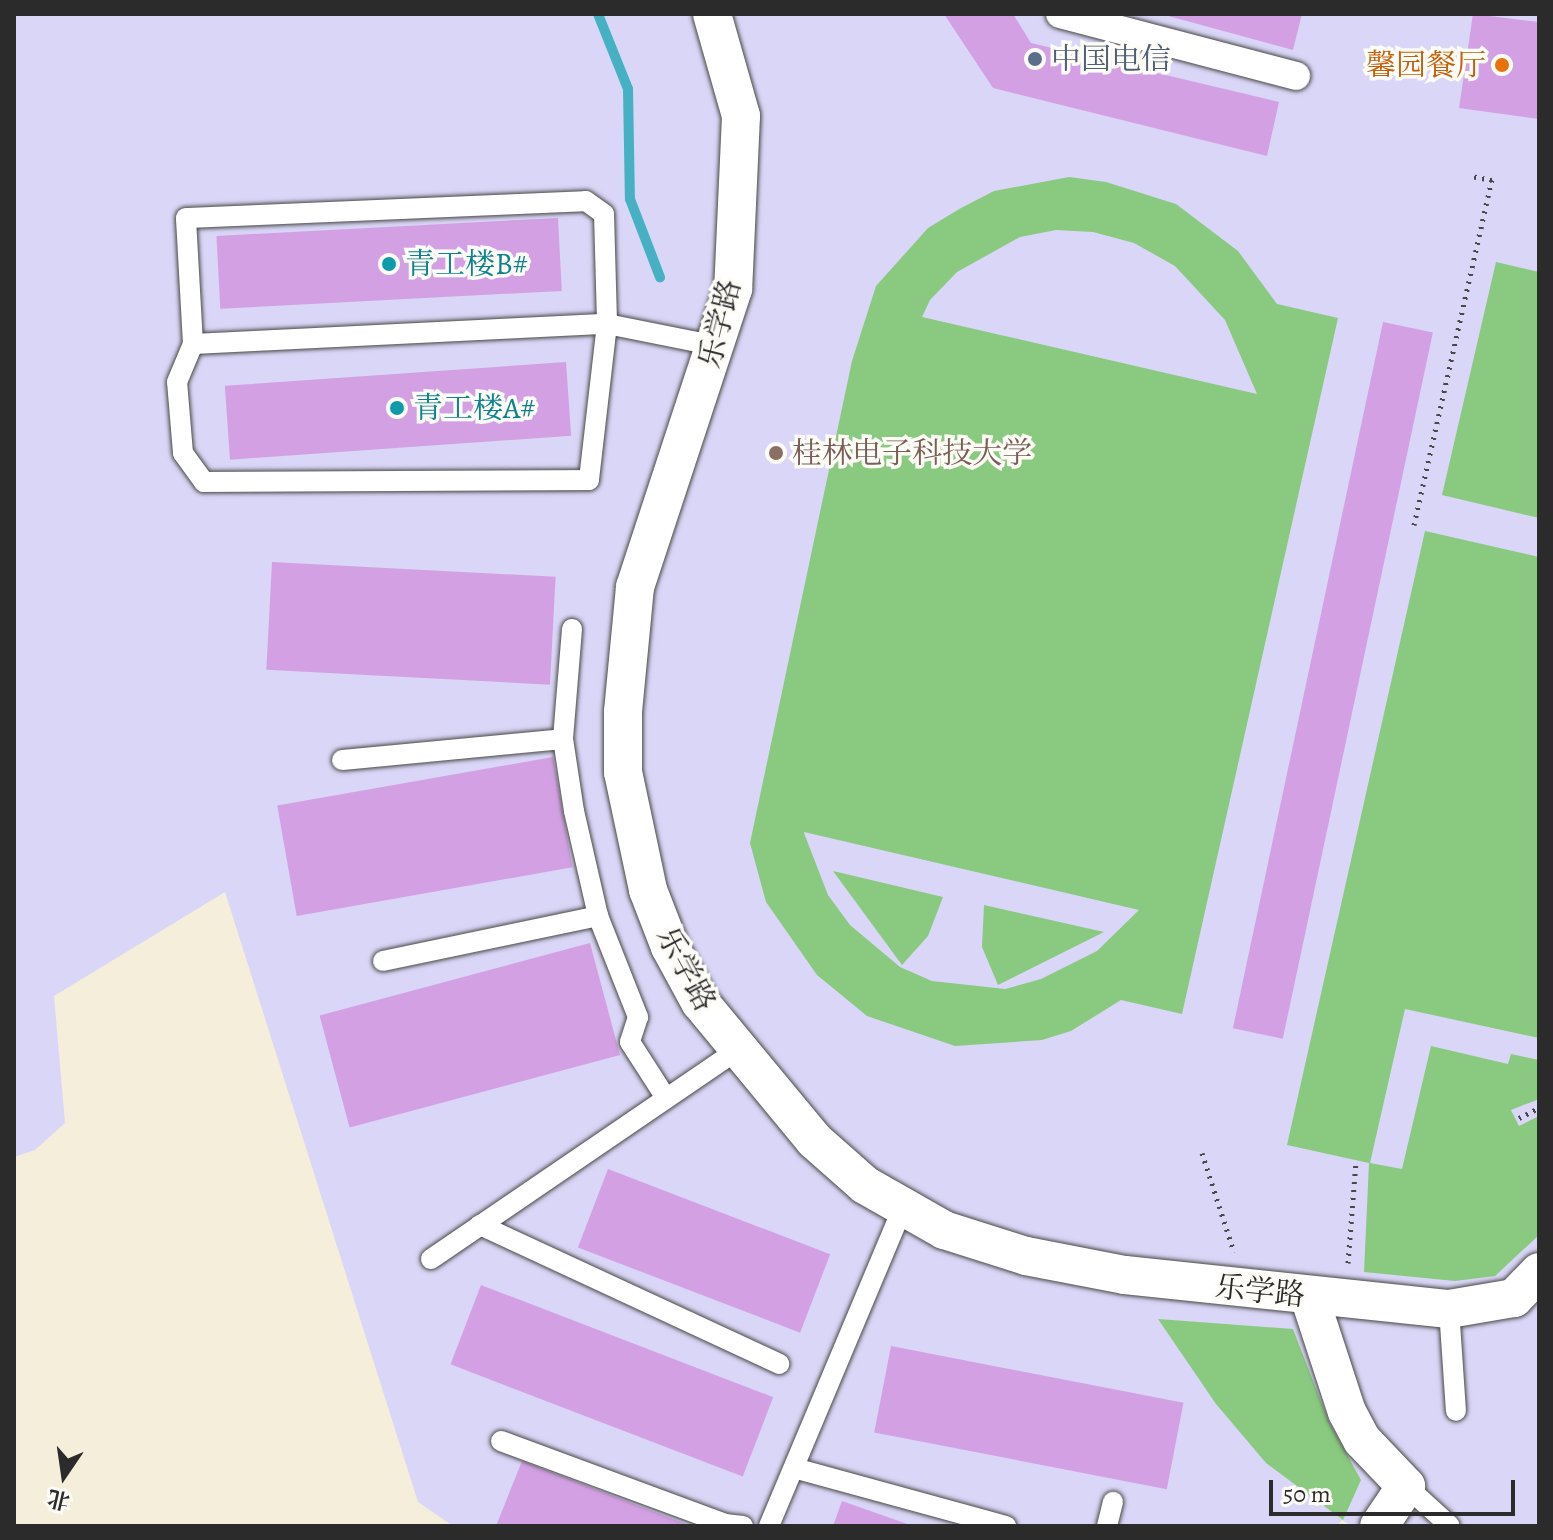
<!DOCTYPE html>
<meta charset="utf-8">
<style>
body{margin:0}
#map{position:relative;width:1553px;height:1540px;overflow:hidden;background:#f4eedb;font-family:Alegreya,"Noto Serif SC",serif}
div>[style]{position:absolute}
.built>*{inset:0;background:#d9d6f7}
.green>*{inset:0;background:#8ac980}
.stream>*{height:10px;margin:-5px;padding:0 5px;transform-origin:5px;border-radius:5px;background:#45b1c2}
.building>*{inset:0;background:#d3a1e3;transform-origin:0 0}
.path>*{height:5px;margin-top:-2.5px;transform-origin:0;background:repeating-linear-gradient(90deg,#494845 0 2px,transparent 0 8px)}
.roads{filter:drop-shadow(0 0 2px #494845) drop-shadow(0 0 2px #494845)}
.service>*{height:20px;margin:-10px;padding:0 10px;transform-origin:10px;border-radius:10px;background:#fff}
.pedestrian>*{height:28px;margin:-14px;padding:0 14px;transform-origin:14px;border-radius:14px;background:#fff}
.minor>*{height:38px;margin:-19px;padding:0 19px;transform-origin:19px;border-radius:19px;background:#fff}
.dots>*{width:22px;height:22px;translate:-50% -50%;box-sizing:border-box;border:4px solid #fdfcf7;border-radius:50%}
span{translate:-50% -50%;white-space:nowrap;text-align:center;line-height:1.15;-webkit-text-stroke:7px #fdfcf7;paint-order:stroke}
.service-label{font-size:30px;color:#4e5e75}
.left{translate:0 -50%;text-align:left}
.food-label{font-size:30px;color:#c56008}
.right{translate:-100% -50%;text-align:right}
.culture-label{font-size:30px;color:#0d838f}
.street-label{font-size:30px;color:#2b2b2b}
.education-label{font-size:30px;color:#785e54}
.frame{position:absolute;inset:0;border:16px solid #2b2b2b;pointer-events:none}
.north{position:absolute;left:24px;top:1436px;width:80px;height:80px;-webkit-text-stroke:6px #fdfcf7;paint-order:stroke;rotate:193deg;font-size:22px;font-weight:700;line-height:32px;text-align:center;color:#2b2b2b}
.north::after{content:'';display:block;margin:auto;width:28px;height:36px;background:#2b2b2b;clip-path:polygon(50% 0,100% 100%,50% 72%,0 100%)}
.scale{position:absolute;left:1269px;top:1480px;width:246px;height:36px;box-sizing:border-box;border:4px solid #2b2b2b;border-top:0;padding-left:10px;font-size:24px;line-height:28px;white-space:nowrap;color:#2b2b2b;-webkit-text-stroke:6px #fdfcf7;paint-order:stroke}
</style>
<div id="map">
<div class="built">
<div style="clip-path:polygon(14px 14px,1539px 14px,1539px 1526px,1352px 1526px,1342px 1520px,1337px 1526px,453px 1526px,418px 1502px,225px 892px,54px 996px,65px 1123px,35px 1150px,14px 1157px)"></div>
</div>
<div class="green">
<div style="clip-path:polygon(evenodd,1069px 177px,1106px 182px,1176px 204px,1238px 251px,1277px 304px,1338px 318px,1182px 1014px,1121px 1000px,1071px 1031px,1042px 1040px,955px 1046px,867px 1016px,817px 975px,766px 902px,750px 843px,852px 361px,876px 286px,928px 228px,961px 208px,994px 191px,1069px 177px,1056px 230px,1093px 232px,1134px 243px,1175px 266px,1225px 320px,1257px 394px,922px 317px,930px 300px,957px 272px,1020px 237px,1056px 230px,1069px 177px,804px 833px,804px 832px,1139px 910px,1097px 951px,1041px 979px,1005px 989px,932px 981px,900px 967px,850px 925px,828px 895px,804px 833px)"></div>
<div style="clip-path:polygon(1496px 262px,1539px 272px,1539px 518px,1442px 495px)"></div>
<div style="clip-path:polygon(1425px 531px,1539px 557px,1539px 1038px,1405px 1009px,1370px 1163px,1402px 1169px,1431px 1046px,1508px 1064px,1511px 1054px,1539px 1060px,1539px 1099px,1511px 1110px,1519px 1126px,1539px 1116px,1539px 1235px,1495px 1276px,1455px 1281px,1364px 1272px,1369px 1163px,1287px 1145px)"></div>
<div style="clip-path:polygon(833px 871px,943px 897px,928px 936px,902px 965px)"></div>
<div style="clip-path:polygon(984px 905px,1104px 932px,998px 985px,982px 947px)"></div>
<div style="clip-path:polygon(1158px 1319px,1293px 1329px,1329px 1422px,1361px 1480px,1343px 1520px,1266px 1463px,1216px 1404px)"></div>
</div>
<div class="stream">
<div style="left:598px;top:14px;width:81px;rotate:68.2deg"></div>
<div style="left:628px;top:89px;width:110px;rotate:89deg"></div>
<div style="left:630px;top:199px;width:84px;rotate:69deg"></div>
</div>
<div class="building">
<div style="clip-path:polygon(944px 14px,1013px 14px,1031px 43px,1279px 102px,1267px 156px,993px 88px)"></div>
<div style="clip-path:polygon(1161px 14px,1302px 14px,1293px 50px)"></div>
<div style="clip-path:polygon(1473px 14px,1539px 22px,1539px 119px,1459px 108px)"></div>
<div style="left:558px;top:218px;width:73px;height:342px;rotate:87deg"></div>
<div style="left:1383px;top:322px;width:51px;height:722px;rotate:12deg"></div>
<div style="left:566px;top:362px;width:74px;height:342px;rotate:86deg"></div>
<div style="left:272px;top:562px;width:284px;height:108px;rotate:3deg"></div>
<div style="left:553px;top:757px;width:112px;height:280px;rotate:80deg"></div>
<div style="left:590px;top:943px;width:116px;height:280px;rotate:75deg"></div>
<div style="left:608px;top:1169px;width:238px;height:84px;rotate:21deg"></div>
<div style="left:481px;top:1285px;width:313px;height:85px;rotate:21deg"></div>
<div style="left:891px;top:1346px;width:298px;height:88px;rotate:11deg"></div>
<div style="clip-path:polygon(522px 1461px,691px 1526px,496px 1526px)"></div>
<div style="clip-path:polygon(842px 1501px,913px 1526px,833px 1526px)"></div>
</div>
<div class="path">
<div style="left:1414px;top:525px;width:354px;rotate:-77.3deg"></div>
<div style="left:1492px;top:180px;width:21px;rotate:-169deg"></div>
<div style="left:1519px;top:1118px;width:22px;rotate:-27deg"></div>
<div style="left:1202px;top:1153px;width:104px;rotate:72.1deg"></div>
<div style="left:1348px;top:1263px;width:102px;rotate:-85.5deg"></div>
</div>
<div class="roads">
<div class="service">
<div style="left:586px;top:201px;width:22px;rotate:36deg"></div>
<div style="left:604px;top:214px;width:110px;rotate:88.4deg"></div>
<div style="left:607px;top:324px;width:157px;rotate:96.6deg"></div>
<div style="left:589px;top:480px;width:385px;rotate:179.7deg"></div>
<div style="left:204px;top:482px;width:36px;rotate:-126deg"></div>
<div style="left:183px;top:453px;width:71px;rotate:-94.8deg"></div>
<div style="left:177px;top:382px;width:41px;rotate:-67.2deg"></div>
<div style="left:193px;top:344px;width:126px;rotate:-93.2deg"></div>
<div style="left:186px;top:218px;width:400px;rotate:-2.4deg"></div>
<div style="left:193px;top:344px;width:414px;rotate:-2.8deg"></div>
<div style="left:607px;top:324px;width:112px;rotate:11.3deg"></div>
<div style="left:572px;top:629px;width:110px;rotate:94.7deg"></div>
<div style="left:563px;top:739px;width:73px;rotate:81.3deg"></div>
<div style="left:574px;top:811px;width:108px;rotate:77.1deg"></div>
<div style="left:598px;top:916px;width:109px;rotate:68.4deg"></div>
<div style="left:638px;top:1017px;width:26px;rotate:108deg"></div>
<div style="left:630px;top:1042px;width:67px;rotate:57.3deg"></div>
<div style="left:342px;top:760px;width:222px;rotate:-5.4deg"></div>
<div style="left:383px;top:961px;width:220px;rotate:-11.8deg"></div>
<div style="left:480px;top:1225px;width:330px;rotate:24.9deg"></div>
<div style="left:431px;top:1259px;width:371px;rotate:-34.3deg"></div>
<div style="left:1449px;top:1309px;width:102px;rotate:86.1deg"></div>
<div style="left:501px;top:1441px;width:239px;rotate:20.3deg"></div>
<div style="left:725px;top:1524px;width:18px;rotate:6deg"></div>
<div style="left:794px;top:1468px;width:220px;rotate:15.3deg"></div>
<div style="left:1406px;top:1486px;width:59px;rotate:42.3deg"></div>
<div style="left:769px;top:1526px;width:344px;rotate:-67.2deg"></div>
<div style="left:1107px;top:1526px;width:25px;rotate:-76deg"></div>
</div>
<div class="pedestrian">
<div style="left:1060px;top:14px;width:244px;rotate:14.7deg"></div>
</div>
<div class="minor">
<div style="left:712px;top:14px;width:106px;rotate:74.1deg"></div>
<div style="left:741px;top:116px;width:173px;rotate:92.6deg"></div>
<div style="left:733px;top:289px;width:314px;rotate:108.2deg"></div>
<div style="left:635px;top:587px;width:126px;rotate:95.5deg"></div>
<div style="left:623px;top:712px;width:60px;rotate:90deg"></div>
<div style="left:623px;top:772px;width:121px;rotate:78deg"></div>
<div style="left:648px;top:890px;width:61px;rotate:68.9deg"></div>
<div style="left:670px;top:947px;width:63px;rotate:61.4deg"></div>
<div style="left:700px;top:1002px;width:179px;rotate:50.4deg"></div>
<div style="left:814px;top:1140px;width:68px;rotate:41.4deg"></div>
<div style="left:865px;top:1185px;width:91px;rotate:29.7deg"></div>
<div style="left:944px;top:1230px;width:86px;rotate:17.6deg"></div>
<div style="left:1026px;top:1256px;width:101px;rotate:10.9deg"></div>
<div style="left:1125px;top:1275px;width:326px;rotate:6deg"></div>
<div style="left:1449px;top:1309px;width:66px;rotate:-9.6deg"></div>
<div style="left:1514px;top:1298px;width:36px;rotate:-46deg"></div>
<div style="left:1309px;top:1296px;width:122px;rotate:71.9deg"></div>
<div style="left:1347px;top:1412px;width:32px;rotate:62deg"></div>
<div style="left:1362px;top:1440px;width:64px;rotate:46.3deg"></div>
<div style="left:1406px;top:1486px;width:48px;rotate:124deg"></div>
</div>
</div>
<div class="dots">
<div style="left:1035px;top:59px;background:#5c6f8a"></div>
<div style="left:1502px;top:65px;background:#e8710a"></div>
<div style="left:389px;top:264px;background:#0f9aa8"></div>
<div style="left:397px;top:408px;background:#0f9aa8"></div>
<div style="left:776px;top:453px;background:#8d6e63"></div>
</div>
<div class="service-label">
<span class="left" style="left:1051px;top:59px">中国电信</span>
</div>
<div class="food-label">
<span class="right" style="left:1486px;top:65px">馨园餐厅</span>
</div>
<div class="culture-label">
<span class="left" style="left:405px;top:264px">青工楼B#</span>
<span class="left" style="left:413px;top:408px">青工楼A#</span>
</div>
<div class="street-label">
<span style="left:720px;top:324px;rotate:-76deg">乐学路</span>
<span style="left:686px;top:969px;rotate:62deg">乐学路</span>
<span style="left:1260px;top:1291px;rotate:6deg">乐学路</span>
</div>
<div class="education-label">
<span class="left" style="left:792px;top:453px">桂林电子科技大学</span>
</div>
<div class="frame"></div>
<div class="north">北</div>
<div class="scale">50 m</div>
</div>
